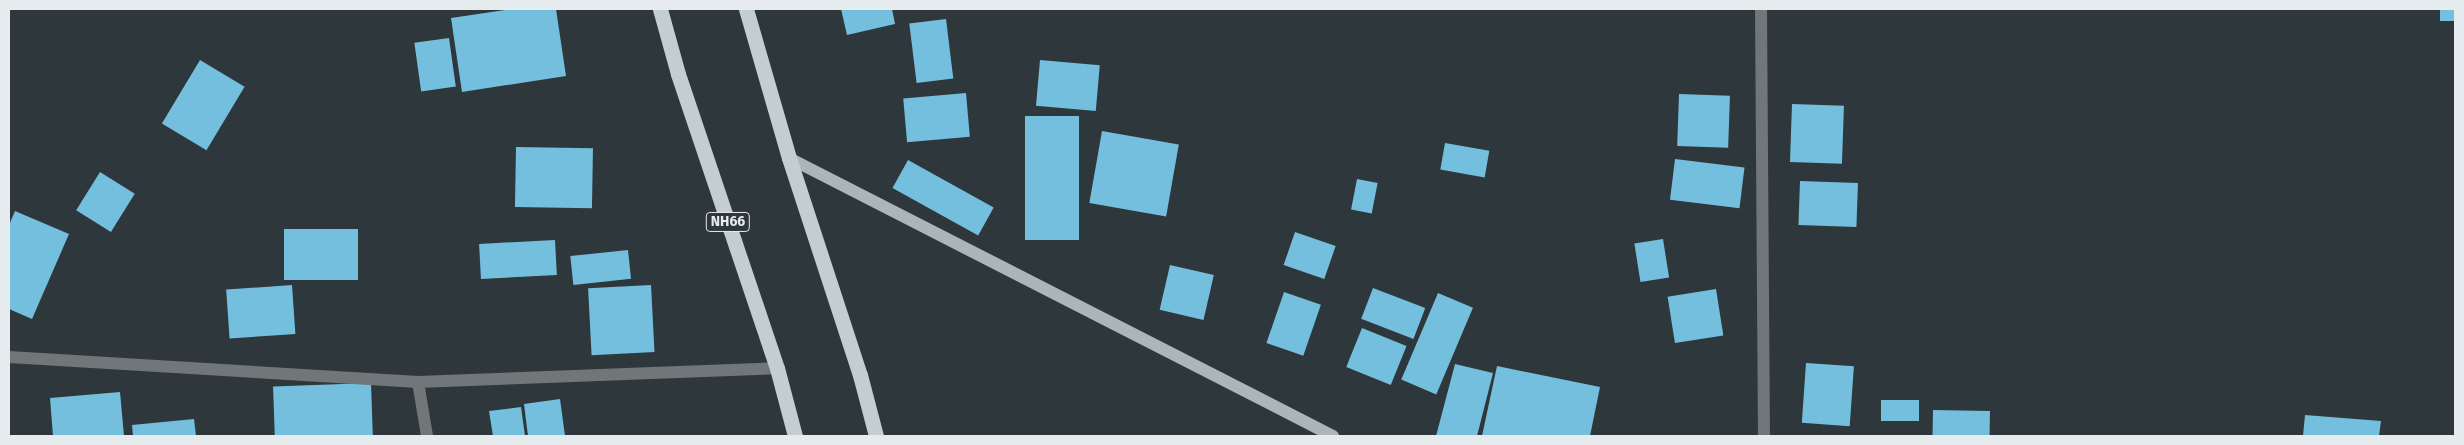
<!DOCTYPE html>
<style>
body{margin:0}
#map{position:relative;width:2464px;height:445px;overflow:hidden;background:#2e373b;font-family:"Fira Sans",sans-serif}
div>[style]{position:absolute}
.building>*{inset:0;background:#74bfdd;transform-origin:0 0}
.minor>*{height:12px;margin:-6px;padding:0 6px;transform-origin:6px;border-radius:6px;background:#717678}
.major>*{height:12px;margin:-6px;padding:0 6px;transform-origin:6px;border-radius:6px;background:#acb5b9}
.highway>*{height:15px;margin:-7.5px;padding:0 7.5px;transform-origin:7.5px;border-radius:7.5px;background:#c3ced3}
span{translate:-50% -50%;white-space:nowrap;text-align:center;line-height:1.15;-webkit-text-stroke:5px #2e373b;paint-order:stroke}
.shield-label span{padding:1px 4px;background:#2e373b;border:1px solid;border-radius:4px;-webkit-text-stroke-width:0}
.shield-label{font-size:14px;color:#e6ebee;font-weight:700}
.frame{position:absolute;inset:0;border:10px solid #e6ebee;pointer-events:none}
</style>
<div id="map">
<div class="building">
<div style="clip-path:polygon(511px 9px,556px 9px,566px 76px,462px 92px,451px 18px)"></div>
<div style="clip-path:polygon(841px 9px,892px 9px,895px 24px,847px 35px)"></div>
<div style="left:2440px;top:9px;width:15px;height:12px"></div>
<div style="left:946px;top:19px;width:60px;height:37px;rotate:83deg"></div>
<div style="left:449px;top:38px;width:49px;height:35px;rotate:82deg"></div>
<div style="left:200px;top:60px;width:52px;height:74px;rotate:31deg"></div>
<div style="left:1040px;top:60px;width:60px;height:46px;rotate:5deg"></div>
<div style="left:966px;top:93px;width:44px;height:63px;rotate:85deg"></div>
<div style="left:1679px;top:94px;width:51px;height:52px;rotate:2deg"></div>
<div style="left:1792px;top:104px;width:52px;height:58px;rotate:2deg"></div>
<div style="left:1079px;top:116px;width:124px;height:54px;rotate:90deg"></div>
<div style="left:1102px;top:131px;width:78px;height:73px;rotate:10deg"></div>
<div style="left:1445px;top:143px;width:45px;height:27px;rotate:10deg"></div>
<div style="left:516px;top:147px;width:77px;height:60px;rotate:1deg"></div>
<div style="left:1675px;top:159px;width:70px;height:41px;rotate:7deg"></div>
<div style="left:908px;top:160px;width:98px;height:32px;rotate:29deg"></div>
<div style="left:100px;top:172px;width:41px;height:45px;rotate:32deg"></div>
<div style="left:1357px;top:179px;width:21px;height:31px;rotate:11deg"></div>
<div style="left:1800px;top:181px;width:58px;height:44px;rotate:2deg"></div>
<div style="clip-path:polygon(15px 211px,69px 234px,32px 319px,9px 309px,9px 225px)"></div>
<div style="left:284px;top:229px;width:74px;height:51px"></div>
<div style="left:1295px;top:232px;width:43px;height:35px;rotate:19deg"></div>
<div style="left:1663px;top:239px;width:39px;height:29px;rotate:81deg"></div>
<div style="left:555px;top:240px;width:35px;height:76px;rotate:87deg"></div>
<div style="left:628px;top:250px;width:29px;height:58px;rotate:84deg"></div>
<div style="left:1170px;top:265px;width:45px;height:46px;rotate:13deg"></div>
<div style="left:292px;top:285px;width:49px;height:66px;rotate:86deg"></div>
<div style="left:651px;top:285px;width:67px;height:63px;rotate:87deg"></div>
<div style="left:1373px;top:288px;width:56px;height:33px;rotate:21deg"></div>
<div style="left:1716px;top:289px;width:47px;height:49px;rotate:81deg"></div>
<div style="left:1284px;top:292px;width:39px;height:54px;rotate:19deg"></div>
<div style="left:1438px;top:293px;width:38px;height:94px;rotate:23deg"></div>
<div style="left:1362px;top:328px;width:48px;height:42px;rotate:22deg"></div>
<div style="left:1806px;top:363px;width:48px;height:60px;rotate:4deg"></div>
<div style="clip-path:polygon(1455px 364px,1493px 373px,1477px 436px,1436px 436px)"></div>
<div style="clip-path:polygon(1497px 366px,1600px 387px,1590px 436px,1482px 436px)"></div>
<div style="left:371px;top:383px;width:53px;height:98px;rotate:88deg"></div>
<div style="clip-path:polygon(120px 392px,124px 436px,53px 436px,50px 398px)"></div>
<div style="clip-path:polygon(560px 399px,565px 436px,528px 436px,524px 404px)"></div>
<div style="left:1881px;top:400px;width:38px;height:21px"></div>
<div style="clip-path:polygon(521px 407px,525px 436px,493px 436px,489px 411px)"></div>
<div style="left:1933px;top:410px;width:57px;height:26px;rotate:1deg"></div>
<div style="clip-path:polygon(2305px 415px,2381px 421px,2379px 436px,2303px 436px)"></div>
<div style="clip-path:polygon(194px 419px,196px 436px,133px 436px,132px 425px)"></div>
</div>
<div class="minor">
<div style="left:1761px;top:9px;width:427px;rotate:89.6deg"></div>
<div style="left:9px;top:357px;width:410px;rotate:3.5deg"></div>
<div style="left:418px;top:382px;width:359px;rotate:-2.2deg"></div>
<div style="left:418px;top:382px;width:55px;rotate:80.5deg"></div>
</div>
<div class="major">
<div style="left:789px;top:158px;width:611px;rotate:27.07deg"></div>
</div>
<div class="highway">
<div style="left:660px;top:9px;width:67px;rotate:74.5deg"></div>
<div style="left:678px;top:74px;width:310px;rotate:71.4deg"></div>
<div style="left:777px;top:368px;width:70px;rotate:75.2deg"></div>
<div style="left:746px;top:9px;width:155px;rotate:73.9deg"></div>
<div style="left:789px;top:158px;width:228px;rotate:71.9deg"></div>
<div style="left:860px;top:375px;width:63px;rotate:75.3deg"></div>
</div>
<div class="shield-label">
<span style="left:728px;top:222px">NH66</span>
</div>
<div class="frame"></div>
</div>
